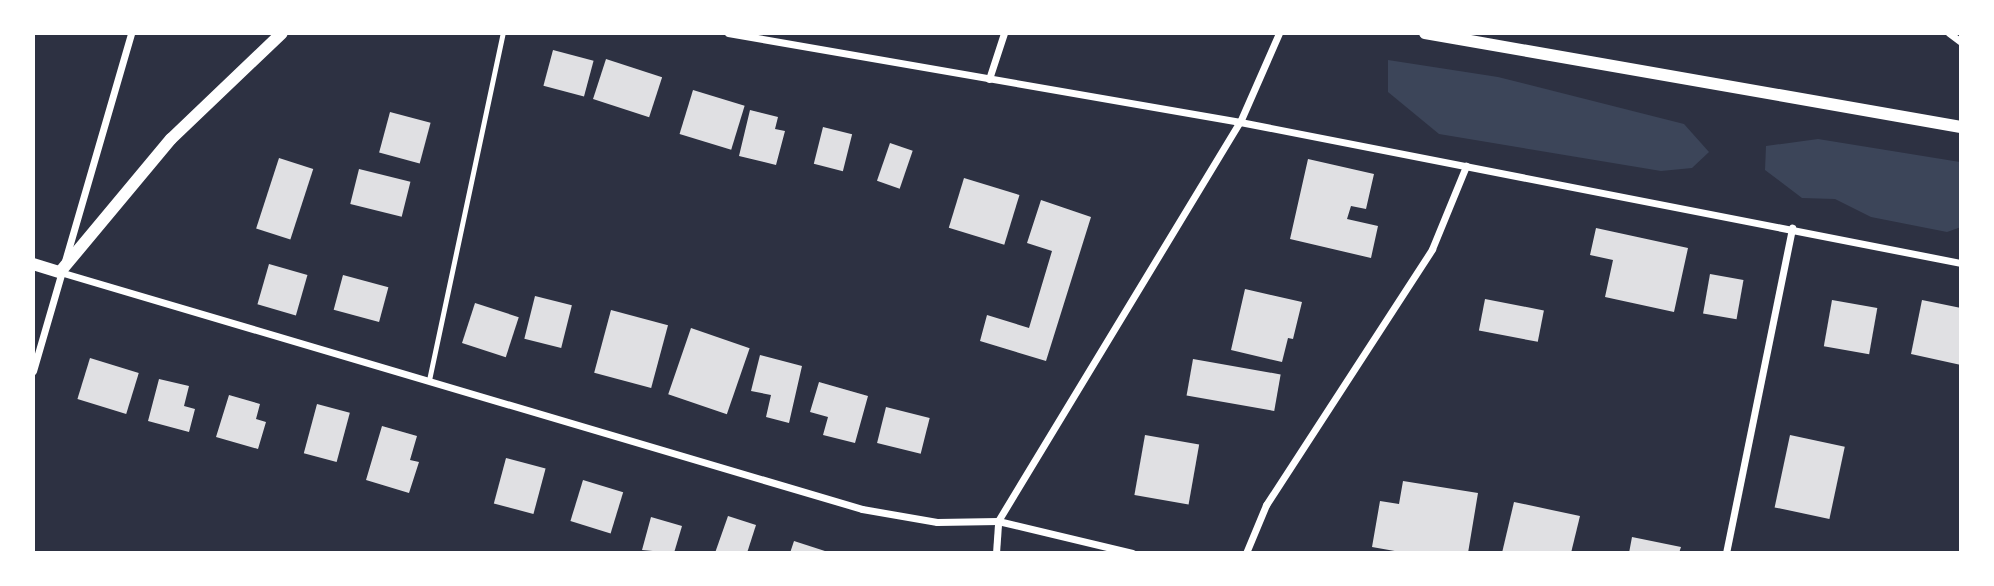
<!DOCTYPE html>
<style>
body{margin:0}
#map{position:relative;width:1994px;height:586px;overflow:hidden;background:#2d3142;font-family:Montserrat,sans-serif}
div>[style]{position:absolute}
.green>*{inset:0;background:#3c4559}
.building>*{inset:0;background:#e0e0e3;transform-origin:0 0}
.service>*{height:5px;margin:-2.5px;padding:0 2.5px;transform-origin:2.5px;border-radius:2.5px;background:#fff}
.minor>*{height:7px;margin:-3.5px;padding:0 3.5px;transform-origin:3.5px;border-radius:3.5px;background:#fff}
.tertiary>*{height:12px;margin:-6px;padding:0 6px;transform-origin:6px;border-radius:6px;background:#fff}
span{translate:-50% -50%;white-space:nowrap;text-align:center;line-height:1.15;-webkit-text-stroke:5px #fff;paint-order:stroke}
.frame{position:absolute;inset:0;border:35px solid #fff;pointer-events:none}
</style>
<div id="map">
<div class="green">
<div style="clip-path:polygon(1388px 60px,1498px 77px,1684px 124px,1709px 152px,1692px 168px,1661px 171px,1439px 134px,1388px 92px)"></div>
<div style="clip-path:polygon(1818px 139px,1960px 162px,1961px 227px,1947px 232px,1871px 217px,1835px 199px,1802px 198px,1765px 170px,1766px 146px)"></div>
</div>
<div class="building">
<div style="left:553px;top:50px;width:42px;height:37px;rotate:15deg"></div>
<div style="left:606px;top:59px;width:59px;height:42px;rotate:18deg"></div>
<div style="left:693px;top:90px;width:54px;height:46px;rotate:17deg"></div>
<div style="clip-path:polygon(750px 110px,778px 117px,775px 129px,785px 131px,776px 165px,739px 156px)"></div>
<div style="left:390px;top:112px;width:42px;height:42px;rotate:15deg"></div>
<div style="left:823px;top:127px;width:30px;height:38px;rotate:14deg"></div>
<div style="left:890px;top:143px;width:24px;height:40px;rotate:19deg"></div>
<div style="left:279px;top:158px;width:36px;height:74px;rotate:18deg"></div>
<div style="clip-path:polygon(1308px 159px,1374px 174px,1366px 209px,1351px 206px,1347px 219px,1378px 226px,1371px 258px,1290px 239px)"></div>
<div style="left:359px;top:169px;width:53px;height:36px;rotate:14deg"></div>
<div style="left:964px;top:178px;width:58px;height:52px;rotate:17deg"></div>
<div style="clip-path:polygon(1041px 200px,1091px 217px,1046px 361px,980px 341px,987px 315px,1029px 328px,1052px 251px,1027px 243px)"></div>
<div style="clip-path:polygon(1596px 228px,1688px 248px,1674px 312px,1605px 297px,1613px 260px,1590px 255px)"></div>
<div style="left:269px;top:264px;width:40px;height:42px;rotate:16deg"></div>
<div style="left:1710px;top:274px;width:34px;height:40px;rotate:10deg"></div>
<div style="left:343px;top:275px;width:47px;height:36px;rotate:15deg"></div>
<div style="clip-path:polygon(1245px 289px,1302px 302px,1293px 339px,1288px 338px,1282px 362px,1231px 350px)"></div>
<div style="left:535px;top:296px;width:38px;height:44px;rotate:14deg"></div>
<div style="left:1485px;top:299px;width:60px;height:32px;rotate:11deg"></div>
<div style="left:1832px;top:300px;width:46px;height:47px;rotate:10deg"></div>
<div style="clip-path:polygon(1922px 300px,1961px 308px,1961px 365px,1911px 354px)"></div>
<div style="left:475px;top:303px;width:46px;height:42px;rotate:18deg"></div>
<div style="left:611px;top:310px;width:59px;height:65px;rotate:15deg"></div>
<div style="left:691px;top:328px;width:62px;height:70px;rotate:19deg"></div>
<div style="clip-path:polygon(760px 355px,802px 366px,789px 423px,766px 417px,771px 395px,751px 391px)"></div>
<div style="left:90px;top:358px;width:51px;height:43px;rotate:17deg"></div>
<div style="left:1193px;top:359px;width:89px;height:37px;rotate:10deg"></div>
<div style="clip-path:polygon(159px 379px,189px 386px,184px 406px,195px 409px,189px 432px,148px 421px)"></div>
<div style="clip-path:polygon(819px 382px,868px 396px,855px 443px,823px 435px,828px 417px,810px 412px)"></div>
<div style="clip-path:polygon(229px 395px,260px 404px,256px 419px,266px 422px,258px 449px,216px 437px)"></div>
<div style="left:317px;top:404px;width:34px;height:51px;rotate:15deg"></div>
<div style="left:886px;top:407px;width:45px;height:37px;rotate:14deg"></div>
<div style="clip-path:polygon(382px 426px,417px 436px,410px 460px,419px 462px,409px 493px,366px 480px)"></div>
<div style="left:1145px;top:435px;width:55px;height:61px;rotate:10deg"></div>
<div style="left:1790px;top:435px;width:56px;height:74px;rotate:12deg"></div>
<div style="left:506px;top:458px;width:41px;height:47px;rotate:15deg"></div>
<div style="left:583px;top:480px;width:42px;height:43px;rotate:17deg"></div>
<div style="clip-path:polygon(1403px 481px,1478px 493px,1468px 553px,1406px 553px,1372px 547px,1380px 501px,1399px 504px)"></div>
<div style="clip-path:polygon(1514px 502px,1580px 516px,1571px 553px,1502px 553px)"></div>
<div style="clip-path:polygon(728px 516px,756px 525px,747px 553px,715px 553px)"></div>
<div style="clip-path:polygon(651px 517px,682px 526px,674px 553px,642px 550px)"></div>
<div style="clip-path:polygon(1632px 537px,1681px 547px,1679px 553px,1629px 553px)"></div>
<div style="clip-path:polygon(794px 541px,828px 552px,828px 553px,790px 553px)"></div>
</div>
<div class="service">
<div style="left:429px;top:380px;width:355px;rotate:-78deg"></div>
</div>
<div class="minor">
<div style="left:728px;top:33px;width:520px;rotate:9.86deg"></div>
<div style="left:1240px;top:122px;width:735px;rotate:11.07deg"></div>
<div style="left:1949px;top:33px;width:15px;rotate:37deg"></div>
<div style="left:989px;top:79px;width:48px;rotate:-71.9deg"></div>
<div style="left:60px;top:272px;width:836px;rotate:16.46deg"></div>
<div style="left:862px;top:509px;width:76px;rotate:9.8deg"></div>
<div style="left:937px;top:522px;width:61px;rotate:-0.9deg"></div>
<div style="left:998px;top:521px;width:138px;rotate:13.4deg"></div>
<div style="left:33px;top:371px;width:352px;rotate:-73.8deg"></div>
<div style="left:996px;top:553px;width:32px;rotate:-86deg"></div>
<div style="left:998px;top:521px;width:467px;rotate:-58.8deg"></div>
<div style="left:1240px;top:122px;width:97px;rotate:-66.3deg"></div>
<div style="left:1246px;top:553px;width:52px;rotate:-67.4deg"></div>
<div style="left:1266px;top:505px;width:305px;rotate:-57deg"></div>
<div style="left:1432px;top:249px;width:90px;rotate:-67.7deg"></div>
<div style="left:1726px;top:553px;width:332px;rotate:-78.5deg"></div>
</div>
<div class="tertiary">
<div style="left:1425px;top:33px;width:544px;rotate:9.95deg"></div>
<div style="left:33px;top:264px;width:28px;rotate:17deg"></div>
<div style="left:60px;top:272px;width:173px;rotate:-50.2deg"></div>
<div style="left:171px;top:139px;width:153px;rotate:-43.7deg"></div>
</div>
<div class="frame"></div>
</div>
